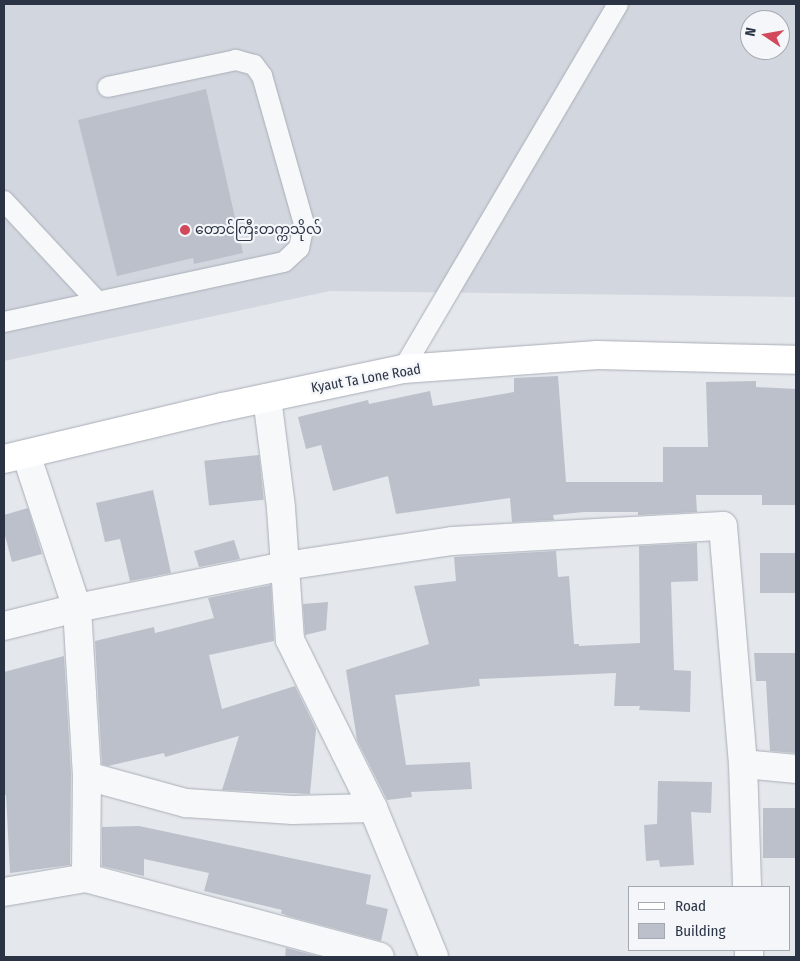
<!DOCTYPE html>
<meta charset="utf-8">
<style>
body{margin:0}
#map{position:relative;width:800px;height:961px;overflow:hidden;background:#e4e7ec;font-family:"Fira Sans Condensed","Noto Sans Myanmar",sans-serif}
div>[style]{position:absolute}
.built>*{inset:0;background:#d2d6de}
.building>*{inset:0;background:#bbc0ca;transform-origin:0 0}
.roads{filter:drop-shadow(0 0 1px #a9aeb7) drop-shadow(0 0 1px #a9aeb7)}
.service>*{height:20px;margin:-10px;padding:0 10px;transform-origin:10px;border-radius:10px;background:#f7f8fa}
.minor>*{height:28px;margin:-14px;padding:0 14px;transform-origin:14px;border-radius:14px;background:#f7f8fa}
.secondary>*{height:28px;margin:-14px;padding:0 14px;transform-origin:14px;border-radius:14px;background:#fff}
.dots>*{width:14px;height:14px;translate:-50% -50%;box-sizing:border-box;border:2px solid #f4f6f9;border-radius:50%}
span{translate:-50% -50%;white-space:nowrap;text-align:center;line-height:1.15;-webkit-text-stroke:4.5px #f4f6f9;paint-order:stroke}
.poi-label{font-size:14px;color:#2b3445}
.left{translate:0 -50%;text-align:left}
.street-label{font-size:14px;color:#2b3445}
.frame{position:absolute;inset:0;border:5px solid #2b3445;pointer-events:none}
.legend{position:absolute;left:628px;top:886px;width:162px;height:65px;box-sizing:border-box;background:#f4f6f9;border:1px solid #a4a8b1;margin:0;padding:6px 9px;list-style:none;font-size:15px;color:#2b3445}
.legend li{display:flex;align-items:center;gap:10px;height:25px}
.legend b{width:25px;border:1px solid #a4a8b1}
.north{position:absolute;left:740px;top:10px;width:50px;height:50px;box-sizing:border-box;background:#f4f6f9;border:1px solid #a4a8b1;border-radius:50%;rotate:282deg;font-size:14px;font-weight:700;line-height:20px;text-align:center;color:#2b3445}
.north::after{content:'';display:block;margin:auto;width:18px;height:22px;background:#d1495b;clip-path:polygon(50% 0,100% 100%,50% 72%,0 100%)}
</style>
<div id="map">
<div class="built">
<div style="clip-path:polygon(evenodd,4px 4px,796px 4px,796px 297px,330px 291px,4px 361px,4px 4px,750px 20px,780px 20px,780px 50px,750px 50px,750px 20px)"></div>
</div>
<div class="building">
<div style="clip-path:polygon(206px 89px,243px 253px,194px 264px,193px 258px,117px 276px,78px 120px)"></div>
<div style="clip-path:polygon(558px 376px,566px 482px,663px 482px,663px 447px,708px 447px,706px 382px,756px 381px,756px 387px,796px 389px,795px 505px,762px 505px,762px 495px,696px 495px,697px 512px,638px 515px,638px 512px,584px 512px,553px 515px,554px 520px,512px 522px,510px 498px,396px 514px,388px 476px,333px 491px,321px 445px,306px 449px,298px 417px,368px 400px,369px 404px,430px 391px,433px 406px,514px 392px,514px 378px)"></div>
<div style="left:259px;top:455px;width:45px;height:55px;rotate:84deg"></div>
<div style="clip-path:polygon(153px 490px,171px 573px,130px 581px,120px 539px,105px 542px,96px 503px)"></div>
<div style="clip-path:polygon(28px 508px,42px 554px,12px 562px,4px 532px,4px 515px)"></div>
<div style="clip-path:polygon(234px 540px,240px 559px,199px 567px,194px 551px)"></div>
<div style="clip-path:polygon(697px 543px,698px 581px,671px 582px,674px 670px,691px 671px,690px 712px,639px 710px,640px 706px,614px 706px,616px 673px,479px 679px,480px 686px,395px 695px,406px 765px,470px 762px,472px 789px,411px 792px,412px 797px,387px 800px,357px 740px,346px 670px,429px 644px,414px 586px,456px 581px,454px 557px,556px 551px,558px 577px,569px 576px,574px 644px,579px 644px,579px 646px,640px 643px,639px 546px)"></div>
<div style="left:796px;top:553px;width:40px;height:36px;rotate:90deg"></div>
<div style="clip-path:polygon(271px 585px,274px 641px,209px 655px,222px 709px,295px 686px,316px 729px,310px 794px,222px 790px,239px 736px,165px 757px,164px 753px,108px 766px,102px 764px,95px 641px,154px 627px,155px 633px,214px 618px,208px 598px)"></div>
<div style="clip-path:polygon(328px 602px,326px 630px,305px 635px,303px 604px)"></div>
<div style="clip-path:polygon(754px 653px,796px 653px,796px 753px,770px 751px,766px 681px,756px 681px)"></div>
<div style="clip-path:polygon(64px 656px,71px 774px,70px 865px,10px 873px,6px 795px,4px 796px,4px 672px)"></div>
<div style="clip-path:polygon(658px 781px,712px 782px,711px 813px,691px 812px,694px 865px,660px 867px,659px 860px,646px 861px,644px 825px,657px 824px)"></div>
<div style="left:796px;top:808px;width:50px;height:33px;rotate:90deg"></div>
<div style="clip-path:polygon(139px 826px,371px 875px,366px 904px,388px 909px,381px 941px,288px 916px,281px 913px,282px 910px,204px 891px,209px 873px,144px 859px,144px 876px,102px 866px,102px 827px)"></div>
<div style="clip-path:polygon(286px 948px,321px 957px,285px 957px)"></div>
</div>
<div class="roads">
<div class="service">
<div style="left:4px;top:201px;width:137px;rotate:47.1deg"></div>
<div style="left:4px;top:322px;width:286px;rotate:-12.1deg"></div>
<div style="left:284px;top:262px;width:21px;rotate:-43deg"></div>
<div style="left:299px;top:248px;width:25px;rotate:-78deg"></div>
<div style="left:304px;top:224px;width:154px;rotate:-105.8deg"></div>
<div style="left:262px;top:76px;width:14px;rotate:-126deg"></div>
<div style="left:254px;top:65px;width:19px;rotate:-164deg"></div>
<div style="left:236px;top:60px;width:131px;rotate:168.1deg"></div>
<div style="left:403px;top:369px;width:424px;rotate:-59.5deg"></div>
</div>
<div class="minor">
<div style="left:267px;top:398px;width:111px;rotate:82.7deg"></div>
<div style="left:281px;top:508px;width:132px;rotate:86.1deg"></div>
<div style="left:290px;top:640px;width:187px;rotate:63.7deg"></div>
<div style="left:373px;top:808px;width:161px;rotate:67.7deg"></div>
<div style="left:26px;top:454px;width:162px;rotate:71.7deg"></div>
<div style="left:77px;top:608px;width:168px;rotate:86.6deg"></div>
<div style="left:87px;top:776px;width:102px;rotate:90.6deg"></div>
<div style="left:4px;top:626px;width:75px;rotate:-13.9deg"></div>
<div style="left:77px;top:608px;width:212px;rotate:-11.4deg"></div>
<div style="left:285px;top:566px;width:169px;rotate:-8.5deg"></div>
<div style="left:452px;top:541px;width:271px;rotate:-3.2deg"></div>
<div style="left:723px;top:526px;width:239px;rotate:85.2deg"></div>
<div style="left:743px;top:764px;width:123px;rotate:88.1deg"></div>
<div style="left:743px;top:764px;width:53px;rotate:5.4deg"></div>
<div style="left:87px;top:776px;width:103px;rotate:15.3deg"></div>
<div style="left:186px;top:803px;width:107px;rotate:3.7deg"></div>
<div style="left:293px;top:810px;width:80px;rotate:-1.4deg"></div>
<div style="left:4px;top:892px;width:83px;rotate:-9.7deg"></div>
<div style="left:86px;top:878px;width:304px;rotate:15deg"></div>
<div style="left:749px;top:950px;width:7px;rotate:90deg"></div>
</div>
<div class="secondary">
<div style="left:4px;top:459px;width:225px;rotate:-13.4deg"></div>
<div style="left:223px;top:407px;width:184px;rotate:-11.9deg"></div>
<div style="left:403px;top:369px;width:195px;rotate:-4.1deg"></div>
<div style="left:597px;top:355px;width:199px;rotate:1.4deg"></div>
</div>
</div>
<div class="dots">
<div style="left:185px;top:230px;background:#d1495b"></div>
</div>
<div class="poi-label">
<span class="left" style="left:195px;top:230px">တောင်ကြီးတက္ကသိုလ်</span>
</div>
<div class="street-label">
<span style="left:366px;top:379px;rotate:-10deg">Kyaut Ta Lone Road</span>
</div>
<div class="frame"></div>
<ul class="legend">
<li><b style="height:6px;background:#fff"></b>Road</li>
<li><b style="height:14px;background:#bbc0ca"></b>Building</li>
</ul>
<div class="north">N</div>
</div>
